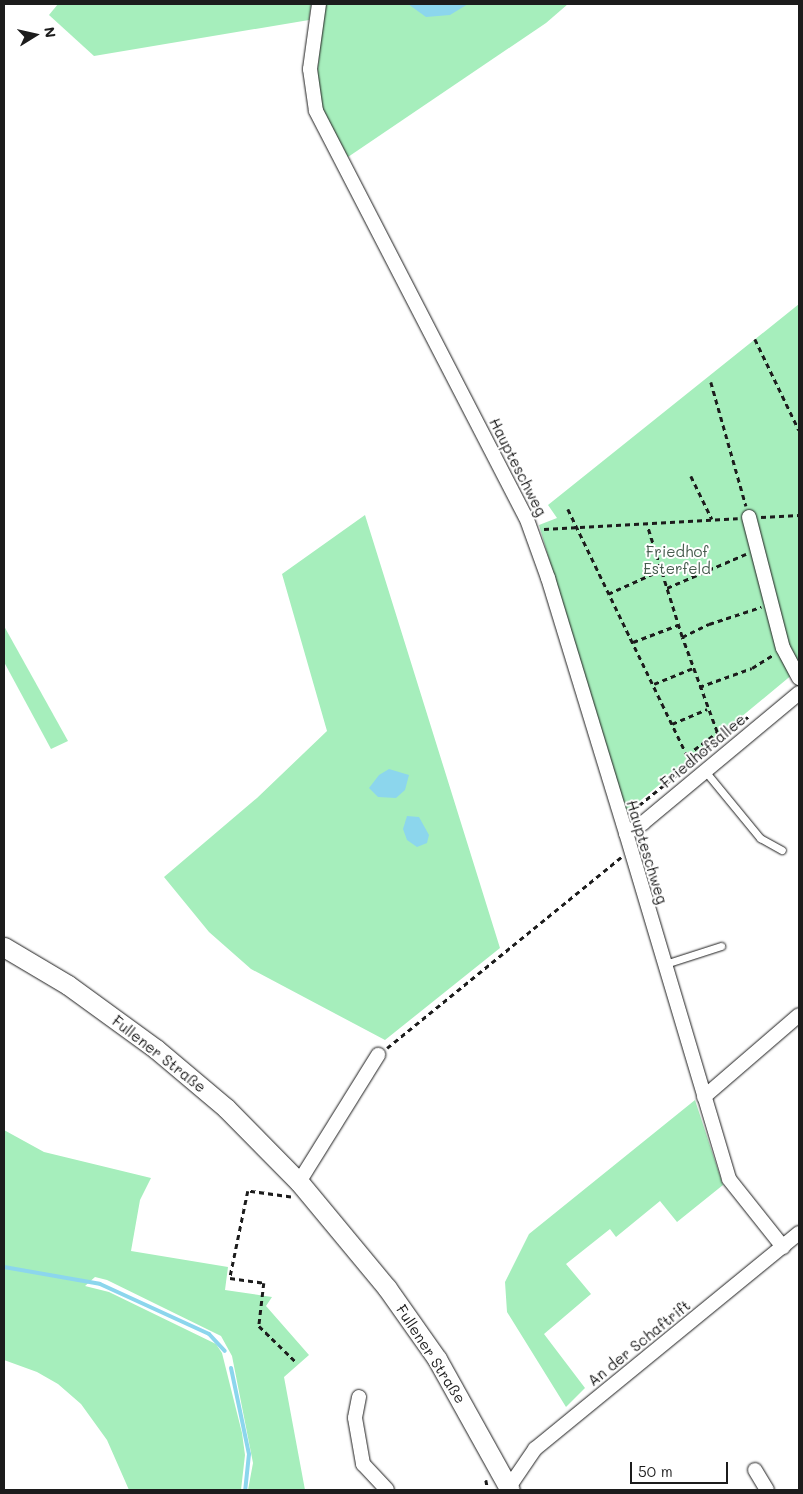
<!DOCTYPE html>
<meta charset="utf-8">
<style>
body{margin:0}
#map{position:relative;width:803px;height:1494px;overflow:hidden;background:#fff;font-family:Mali,sans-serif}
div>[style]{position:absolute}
.green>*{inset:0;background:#a6eebc}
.water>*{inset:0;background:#8cd6ed}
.stream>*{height:4px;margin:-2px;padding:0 2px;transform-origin:2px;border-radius:2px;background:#8cd6ed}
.path>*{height:2.5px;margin-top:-1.25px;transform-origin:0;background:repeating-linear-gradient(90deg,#1c1c1c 0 5px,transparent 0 9px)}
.roads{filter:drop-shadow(0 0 1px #1c1c1c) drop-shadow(0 0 1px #1c1c1c)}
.lane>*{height:7px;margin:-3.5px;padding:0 3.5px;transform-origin:3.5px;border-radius:3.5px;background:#fff}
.street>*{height:14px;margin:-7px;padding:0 7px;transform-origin:7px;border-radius:7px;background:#fff}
.secondary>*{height:19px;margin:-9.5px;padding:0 9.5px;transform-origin:9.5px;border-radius:9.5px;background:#fff}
span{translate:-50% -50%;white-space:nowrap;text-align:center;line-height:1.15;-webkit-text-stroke:4px #fff;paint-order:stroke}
.street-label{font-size:15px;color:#1c1c1c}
.park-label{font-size:15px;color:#455b4c}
.frame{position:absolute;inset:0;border:5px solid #1c1c1c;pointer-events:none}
.north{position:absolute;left:10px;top:10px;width:50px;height:50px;-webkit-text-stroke:4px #fff;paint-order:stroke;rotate:80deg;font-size:14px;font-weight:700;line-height:20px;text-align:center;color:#1c1c1c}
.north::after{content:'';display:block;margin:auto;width:18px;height:22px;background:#1c1c1c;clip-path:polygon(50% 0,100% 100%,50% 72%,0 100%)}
.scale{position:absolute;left:630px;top:1462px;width:98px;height:22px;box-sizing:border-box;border:2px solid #1c1c1c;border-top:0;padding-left:6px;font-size:15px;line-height:18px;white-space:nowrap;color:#1c1c1c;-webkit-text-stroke:4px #fff;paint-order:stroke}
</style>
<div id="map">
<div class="green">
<div style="clip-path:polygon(58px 4px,311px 4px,309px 20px,94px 56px,49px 15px)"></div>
<div style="clip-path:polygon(324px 4px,568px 4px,546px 23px,348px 157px,323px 110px,316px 87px)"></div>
<div style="clip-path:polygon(799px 304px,799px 669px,624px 814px,539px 525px,557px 518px,548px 505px)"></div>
<div style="clip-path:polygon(365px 515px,500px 948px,385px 1040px,251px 969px,209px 932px,164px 877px,257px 798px,327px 731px,282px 574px)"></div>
<div style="clip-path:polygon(4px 626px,68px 741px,51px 749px,4px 662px)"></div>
<div style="clip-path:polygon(695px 1100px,723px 1185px,677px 1222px,660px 1201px,616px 1237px,610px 1229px,566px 1264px,591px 1294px,544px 1334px,585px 1388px,566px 1407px,507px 1312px,505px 1282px,529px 1234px)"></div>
<div style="clip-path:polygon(4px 1130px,44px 1152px,151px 1178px,140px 1200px,131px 1251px,228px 1267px,225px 1290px,272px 1297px,266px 1306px,309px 1355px,284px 1377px,305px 1490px,248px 1490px,253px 1463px,232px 1356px,221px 1336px,107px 1280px,95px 1277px,85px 1286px,109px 1292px,216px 1344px,222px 1353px,242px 1433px,245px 1455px,241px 1490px,129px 1490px,107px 1440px,81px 1404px,58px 1384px,37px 1372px,4px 1360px)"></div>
</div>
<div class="water">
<div style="clip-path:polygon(408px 4px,468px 4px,450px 15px,426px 17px)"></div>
<div style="clip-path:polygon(389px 769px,409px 775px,405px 790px,396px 798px,378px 797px,369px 788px,379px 775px)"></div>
<div style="clip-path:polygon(407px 816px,419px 817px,429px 835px,427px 843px,417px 847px,407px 840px,403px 829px)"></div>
</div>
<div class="stream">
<div style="left:4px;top:1267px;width:97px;rotate:10deg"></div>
<div style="left:100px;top:1284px;width:120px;rotate:24.6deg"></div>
<div style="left:209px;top:1334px;width:23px;rotate:47deg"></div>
<div style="left:231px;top:1368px;width:88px;rotate:78.2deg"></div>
<div style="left:249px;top:1454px;width:36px;rotate:96deg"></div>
</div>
<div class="path">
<div style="left:755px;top:339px;width:101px;rotate:64.2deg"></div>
<div style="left:711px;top:382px;width:129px;rotate:74.2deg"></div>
<div style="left:691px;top:476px;width:48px;rotate:64deg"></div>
<div style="left:568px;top:509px;width:273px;rotate:64.2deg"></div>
<div style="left:687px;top:755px;width:38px;rotate:-37deg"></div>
<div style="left:717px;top:732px;width:101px;rotate:-110.2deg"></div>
<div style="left:682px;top:637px;width:117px;rotate:-107.4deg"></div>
<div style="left:761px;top:517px;width:38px;rotate:-3deg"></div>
<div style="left:544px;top:529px;width:194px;rotate:-3.2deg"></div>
<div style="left:667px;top:588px;width:86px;rotate:-23.3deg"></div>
<div style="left:608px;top:594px;width:58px;rotate:-24.4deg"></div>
<div style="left:682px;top:637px;width:30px;rotate:-26deg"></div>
<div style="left:709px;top:624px;width:55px;rotate:-18.1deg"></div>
<div style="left:633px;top:642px;width:48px;rotate:-20.7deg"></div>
<div style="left:654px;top:684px;width:42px;rotate:-22.3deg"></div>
<div style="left:699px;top:687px;width:56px;rotate:-19.7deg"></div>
<div style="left:752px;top:668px;width:25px;rotate:-32deg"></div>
<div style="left:672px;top:724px;width:38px;rotate:-23deg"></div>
<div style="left:632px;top:811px;width:152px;rotate:-39.1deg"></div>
<div style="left:387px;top:1048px;width:302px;rotate:-39.2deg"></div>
<div style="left:291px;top:1197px;width:43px;rotate:-172.1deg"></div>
<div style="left:248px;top:1191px;width:89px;rotate:101.7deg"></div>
<div style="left:230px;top:1278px;width:34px;rotate:8deg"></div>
<div style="left:264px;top:1283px;width:43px;rotate:96.6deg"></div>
<div style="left:259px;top:1326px;width:50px;rotate:44.2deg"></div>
<div style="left:486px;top:1480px;width:10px;rotate:79deg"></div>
</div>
<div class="roads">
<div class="lane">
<div style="left:705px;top:771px;width:87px;rotate:50.6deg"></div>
<div style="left:760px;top:838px;width:25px;rotate:29deg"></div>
<div style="left:665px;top:964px;width:59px;rotate:-17.8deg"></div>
</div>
<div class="street">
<div style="left:319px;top:4px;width:66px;rotate:97.9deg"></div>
<div style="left:310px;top:69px;width:42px;rotate:81.9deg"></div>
<div style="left:316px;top:111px;width:457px;rotate:62.7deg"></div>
<div style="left:526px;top:517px;width:65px;rotate:70.2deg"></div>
<div style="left:548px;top:578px;width:267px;rotate:73deg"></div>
<div style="left:626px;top:833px;width:361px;rotate:73.4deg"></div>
<div style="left:729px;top:1179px;width:87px;rotate:51.5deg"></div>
<div style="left:749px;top:517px;width:135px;rotate:75.5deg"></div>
<div style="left:783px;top:648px;width:34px;rotate:62deg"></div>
<div style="left:626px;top:833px;width:20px;rotate:-30deg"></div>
<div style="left:643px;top:823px;width:203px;rotate:-39.8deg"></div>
<div style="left:704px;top:1097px;width:125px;rotate:-40.8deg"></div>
<div style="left:299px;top:1182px;width:150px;rotate:-58.1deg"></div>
<div style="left:359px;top:1397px;width:21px;rotate:101deg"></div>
<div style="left:355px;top:1418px;width:47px;rotate:80.1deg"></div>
<div style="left:363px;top:1464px;width:35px;rotate:47deg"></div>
<div style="left:755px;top:1470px;width:23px;rotate:59deg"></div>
<div style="left:507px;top:1490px;width:50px;rotate:-55.7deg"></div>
<div style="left:535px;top:1449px;width:341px;rotate:-39.3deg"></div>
</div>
<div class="secondary">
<div style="left:4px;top:947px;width:74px;rotate:30.7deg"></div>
<div style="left:68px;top:985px;width:109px;rotate:36deg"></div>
<div style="left:156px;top:1049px;width:92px;rotate:40.1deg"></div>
<div style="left:226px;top:1108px;width:104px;rotate:45.4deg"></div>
<div style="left:299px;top:1182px;width:138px;rotate:50.3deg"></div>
<div style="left:387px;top:1288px;width:87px;rotate:54.8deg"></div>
<div style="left:437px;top:1359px;width:150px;rotate:60.9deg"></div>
</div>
</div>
<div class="street-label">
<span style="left:518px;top:467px;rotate:63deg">Haupteschweg</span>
<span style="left:703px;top:751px;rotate:-40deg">Friedhofsallee</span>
<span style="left:647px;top:852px;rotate:73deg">Haupteschweg</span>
<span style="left:159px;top:1054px;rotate:38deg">Fullener Straße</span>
<span style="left:639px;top:1343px;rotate:-39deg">An der Schaftrift</span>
<span style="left:431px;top:1354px;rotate:57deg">Fullener Straße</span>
</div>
<div class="park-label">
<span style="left:677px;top:560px">Friedhof<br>Esterfeld</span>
</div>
<div class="frame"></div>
<div class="north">N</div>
<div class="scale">50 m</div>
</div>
